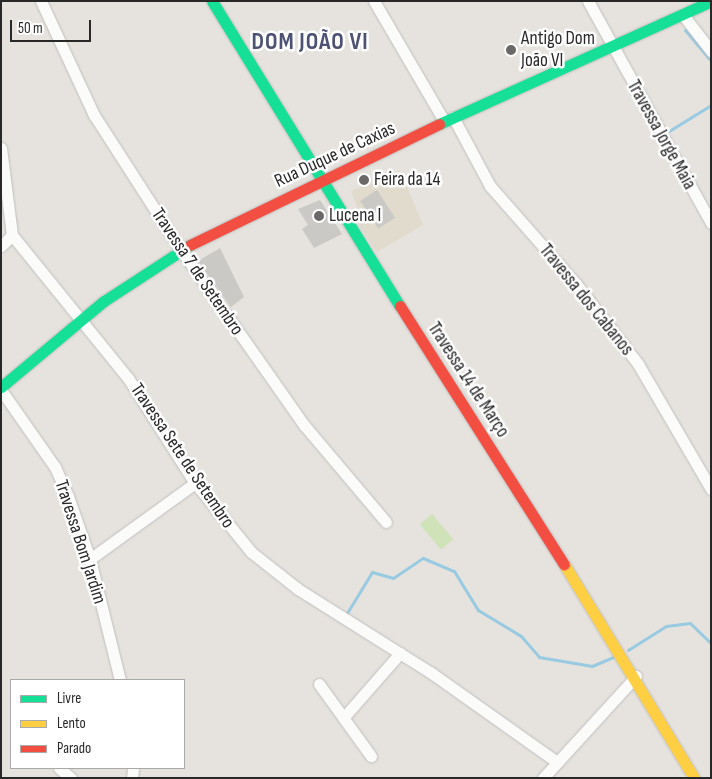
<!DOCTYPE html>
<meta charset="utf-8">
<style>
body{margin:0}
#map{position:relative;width:712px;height:779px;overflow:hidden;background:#e6e3de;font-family:"Sofia Sans Condensed",sans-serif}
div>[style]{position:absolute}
.education>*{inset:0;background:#e0dbcd}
.pitch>*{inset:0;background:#d0e2b8;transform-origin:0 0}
.stream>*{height:3px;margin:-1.5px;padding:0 1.5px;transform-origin:1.5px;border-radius:1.5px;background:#98cae1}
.building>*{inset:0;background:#cbc9c5;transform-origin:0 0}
.roads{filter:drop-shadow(0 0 1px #c0bfbf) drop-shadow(0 0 1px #c0bfbf)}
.street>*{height:11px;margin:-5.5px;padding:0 5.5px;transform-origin:5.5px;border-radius:5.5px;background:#fbfbfa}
.fast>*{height:11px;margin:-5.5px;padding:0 5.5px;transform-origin:5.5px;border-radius:5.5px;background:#16e098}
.slow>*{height:11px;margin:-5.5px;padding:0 5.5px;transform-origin:5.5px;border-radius:5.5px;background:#ffcf43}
.jam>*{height:11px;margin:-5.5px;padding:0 5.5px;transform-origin:5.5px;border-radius:5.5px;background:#f24e42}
.dots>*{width:14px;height:14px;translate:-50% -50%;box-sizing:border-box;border:2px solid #fff;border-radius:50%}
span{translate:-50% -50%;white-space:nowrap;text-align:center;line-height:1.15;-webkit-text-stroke:5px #fff;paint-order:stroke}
.poi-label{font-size:19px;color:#282828}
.left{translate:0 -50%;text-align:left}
.street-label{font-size:19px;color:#282828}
.district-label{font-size:24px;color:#4d5274;font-weight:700;letter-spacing:1px}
.frame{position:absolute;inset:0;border:2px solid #282828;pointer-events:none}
.legend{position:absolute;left:10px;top:679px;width:175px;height:90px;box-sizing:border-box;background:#fff;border:1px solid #a9a9a9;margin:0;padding:6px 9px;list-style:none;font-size:15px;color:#282828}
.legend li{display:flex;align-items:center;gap:10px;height:25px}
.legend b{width:25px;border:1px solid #a9a9a9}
.scale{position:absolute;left:10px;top:20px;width:81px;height:22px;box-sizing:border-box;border:2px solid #282828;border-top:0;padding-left:6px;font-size:15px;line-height:18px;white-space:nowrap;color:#282828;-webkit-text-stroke:4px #fff;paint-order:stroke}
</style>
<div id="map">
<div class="education">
<div style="clip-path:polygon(400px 170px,423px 225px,377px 252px,351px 213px,358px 209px,351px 191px)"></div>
</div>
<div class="pitch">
<div style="left:432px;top:514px;width:33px;height:16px;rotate:50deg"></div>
</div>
<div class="stream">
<div style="left:685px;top:30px;width:40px;rotate:50deg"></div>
<div style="left:669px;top:131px;width:49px;rotate:-31.8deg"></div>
<div style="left:347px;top:613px;width:48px;rotate:-58.6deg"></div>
<div style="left:372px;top:572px;width:22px;rotate:16deg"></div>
<div style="left:393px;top:578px;width:36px;rotate:-34deg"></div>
<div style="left:423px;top:558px;width:34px;rotate:23deg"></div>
<div style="left:454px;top:571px;width:46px;rotate:58.4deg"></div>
<div style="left:478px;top:610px;width:50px;rotate:31.2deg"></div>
<div style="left:521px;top:636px;width:28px;rotate:49deg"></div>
<div style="left:539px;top:657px;width:54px;rotate:9.6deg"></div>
<div style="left:592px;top:666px;width:26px;rotate:-23deg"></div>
<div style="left:628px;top:650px;width:45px;rotate:-32.3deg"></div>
<div style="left:666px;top:626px;width:24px;rotate:-7deg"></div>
<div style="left:690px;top:623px;width:29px;rotate:44deg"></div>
</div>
<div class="building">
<div style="left:377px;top:190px;width:33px;height:20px;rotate:57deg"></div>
<div style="clip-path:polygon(320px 200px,342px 234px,314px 248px,302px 229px,308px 225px,298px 209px)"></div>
<div style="clip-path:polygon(220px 248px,244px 297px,231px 307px,198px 261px)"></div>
</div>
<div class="roads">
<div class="street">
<div style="left:41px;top:1px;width:126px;rotate:65.1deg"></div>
<div style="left:94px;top:115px;width:161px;rotate:57.2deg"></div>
<div style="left:181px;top:250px;width:214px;rotate:54.9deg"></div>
<div style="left:304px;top:425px;width:127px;rotate:49.8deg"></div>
<div style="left:374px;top:1px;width:139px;rotate:59.7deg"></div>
<div style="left:588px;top:1px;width:254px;rotate:61deg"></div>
<div style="left:683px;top:15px;width:46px;rotate:52.1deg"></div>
<div style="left:453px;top:117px;width:78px;rotate:61.8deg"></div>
<div style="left:490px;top:186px;width:132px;rotate:48.7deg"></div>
<div style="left:577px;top:285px;width:100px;rotate:52.3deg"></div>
<div style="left:638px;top:364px;width:145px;rotate:59.7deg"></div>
<div style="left:1px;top:148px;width:88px;rotate:82.8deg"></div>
<div style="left:12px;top:235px;width:16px;rotate:135deg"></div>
<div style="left:12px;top:235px;width:184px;rotate:51deg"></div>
<div style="left:128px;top:378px;width:125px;rotate:57.5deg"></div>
<div style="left:195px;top:483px;width:89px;rotate:50.9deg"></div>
<div style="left:251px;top:552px;width:60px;rotate:38.2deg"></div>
<div style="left:298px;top:589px;width:156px;rotate:32.2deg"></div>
<div style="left:430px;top:672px;width:156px;rotate:35.3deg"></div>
<div style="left:1px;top:390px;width:94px;rotate:55deg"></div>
<div style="left:55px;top:467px;width:32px;rotate:66deg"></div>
<div style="left:68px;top:496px;width:67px;rotate:70.8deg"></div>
<div style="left:90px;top:559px;width:125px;rotate:76.1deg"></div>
<div style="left:90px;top:559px;width:130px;rotate:-35.9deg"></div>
<div style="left:319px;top:684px;width:89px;rotate:54.2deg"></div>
<div style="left:344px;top:717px;width:85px;rotate:-48.8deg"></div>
<div style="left:59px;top:768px;width:16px;rotate:40deg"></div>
<div style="left:132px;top:778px;width:10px;rotate:-84deg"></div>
<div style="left:543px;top:778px;width:138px;rotate:-47.6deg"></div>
</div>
<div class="fast">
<div style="left:212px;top:1px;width:358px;rotate:58.4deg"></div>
<div style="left:439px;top:124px;width:299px;rotate:-24.3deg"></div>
<div style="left:1px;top:387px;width:134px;rotate:-39.9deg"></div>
<div style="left:104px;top:301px;width:103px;rotate:-33.1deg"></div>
</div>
<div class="slow">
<div style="left:564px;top:564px;width:250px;rotate:58.7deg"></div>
</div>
<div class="jam">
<div style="left:190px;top:245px;width:277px;rotate:-25.9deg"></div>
<div style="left:400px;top:306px;width:306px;rotate:57.6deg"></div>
</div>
</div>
<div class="dots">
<div style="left:511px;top:50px;background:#6a6968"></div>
<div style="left:364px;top:180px;background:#6a6968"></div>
<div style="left:319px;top:216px;background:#6a6968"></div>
</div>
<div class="poi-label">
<span class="left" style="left:521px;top:50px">Antigo Dom<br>João VI</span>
<span class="left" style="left:374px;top:180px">Feira da 14</span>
<span class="left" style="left:329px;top:216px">Lucena I</span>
</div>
<div class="street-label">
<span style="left:661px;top:135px;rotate:61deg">Travessa Jorge Maia</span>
<span style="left:335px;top:155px;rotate:-25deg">Rua Duque de Caxias</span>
<span style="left:197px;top:272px;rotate:56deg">Travessa 7 de Setembro</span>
<span style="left:586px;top:300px;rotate:51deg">Travessa dos Cabanos</span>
<span style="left:468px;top:380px;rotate:57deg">Travessa 14 de Março</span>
<span style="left:182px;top:456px;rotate:56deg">Travessa Sete de Setembro</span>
<span style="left:80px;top:542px;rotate:72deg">Travessa Bom Jardim</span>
</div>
<div class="district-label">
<span style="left:310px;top:42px">DOM JOÃO VI</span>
</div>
<div class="frame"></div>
<ul class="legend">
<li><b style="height:6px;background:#16e098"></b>Livre</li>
<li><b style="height:6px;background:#ffcf43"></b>Lento</li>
<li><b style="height:6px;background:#f24e42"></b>Parado</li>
</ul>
<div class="scale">50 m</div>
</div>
